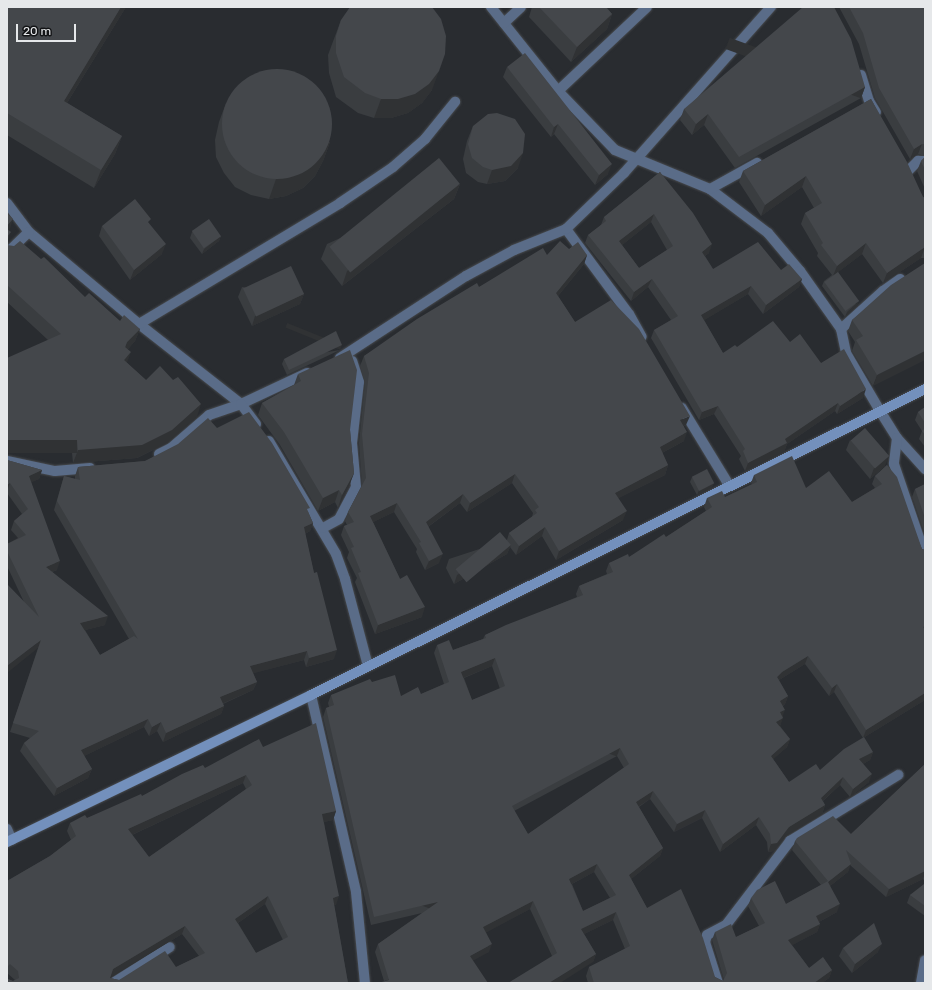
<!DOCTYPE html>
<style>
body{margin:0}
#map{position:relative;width:932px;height:990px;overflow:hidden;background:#292c30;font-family:Rubik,sans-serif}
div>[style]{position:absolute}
.roads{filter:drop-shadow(0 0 1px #474a4e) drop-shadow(0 0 1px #474a4e)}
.street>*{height:10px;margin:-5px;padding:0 5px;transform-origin:5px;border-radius:5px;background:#5a6c88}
.secondary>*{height:10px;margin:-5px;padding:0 5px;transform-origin:5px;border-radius:5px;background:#7390bc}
.wall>*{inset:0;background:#3a3d40}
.shaded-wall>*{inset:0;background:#303234;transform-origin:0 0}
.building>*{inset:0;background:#44474b;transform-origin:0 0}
.round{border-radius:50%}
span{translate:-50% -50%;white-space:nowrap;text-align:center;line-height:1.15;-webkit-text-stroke:4px #131416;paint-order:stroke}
.frame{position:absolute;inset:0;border:8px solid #e6e8ea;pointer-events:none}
.scale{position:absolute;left:16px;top:24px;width:60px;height:18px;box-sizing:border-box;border:2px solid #e6e8ea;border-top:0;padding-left:5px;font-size:12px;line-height:14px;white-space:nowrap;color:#e6e8ea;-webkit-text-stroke:3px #131416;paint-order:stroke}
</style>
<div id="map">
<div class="roads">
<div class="street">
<div style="left:491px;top:7px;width:107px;rotate:51.4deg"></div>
<div style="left:558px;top:91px;width:82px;rotate:46deg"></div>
<div style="left:615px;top:150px;width:103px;rotate:22.3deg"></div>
<div style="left:710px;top:189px;width:73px;rotate:37.2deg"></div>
<div style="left:768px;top:233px;width:50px;rotate:49.9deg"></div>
<div style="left:800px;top:271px;width:71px;rotate:54.7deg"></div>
<div style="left:841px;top:329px;width:25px;rotate:78deg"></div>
<div style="left:846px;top:353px;width:67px;rotate:59.6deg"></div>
<div style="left:880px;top:411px;width:32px;rotate:58deg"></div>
<div style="left:897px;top:438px;width:42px;rotate:47.9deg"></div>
<div style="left:504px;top:23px;width:23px;rotate:-43deg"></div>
<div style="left:861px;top:75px;width:27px;rotate:73deg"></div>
<div style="left:869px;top:101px;width:13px;rotate:58deg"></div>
<div style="left:558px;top:91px;width:122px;rotate:-43.3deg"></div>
<div style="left:909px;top:170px;width:13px;rotate:-45deg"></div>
<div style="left:918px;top:161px;width:7px"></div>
<div style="left:710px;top:189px;width:54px;rotate:-29deg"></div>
<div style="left:7px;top:203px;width:36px;rotate:53deg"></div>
<div style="left:29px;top:232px;width:143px;rotate:39.9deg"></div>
<div style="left:139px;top:324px;width:130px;rotate:38.1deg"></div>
<div style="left:241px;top:404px;width:73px;rotate:-25.2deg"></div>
<div style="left:566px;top:229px;width:106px;rotate:53.5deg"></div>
<div style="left:629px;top:314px;width:26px;rotate:61deg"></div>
<div style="left:7px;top:253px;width:30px;rotate:-44deg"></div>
<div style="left:139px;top:324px;width:235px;rotate:-31deg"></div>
<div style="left:340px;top:203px;width:64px;rotate:-34.2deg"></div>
<div style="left:393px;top:167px;width:43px;rotate:-41.2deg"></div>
<div style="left:425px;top:139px;width:48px;rotate:-51deg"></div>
<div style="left:841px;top:329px;width:57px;rotate:-42.1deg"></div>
<div style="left:883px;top:291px;width:21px;rotate:-35deg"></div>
<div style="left:340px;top:358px;width:150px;rotate:-33.1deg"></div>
<div style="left:466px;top:276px;width:55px;rotate:-28.4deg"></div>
<div style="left:514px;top:250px;width:56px;rotate:-22deg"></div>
<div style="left:566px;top:229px;width:81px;rotate:-44deg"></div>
<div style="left:624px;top:173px;width:222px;rotate:-48.5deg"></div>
<div style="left:682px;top:408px;width:90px;rotate:58.6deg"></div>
<div style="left:897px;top:438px;width:26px;rotate:97deg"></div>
<div style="left:894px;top:464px;width:96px;rotate:71.2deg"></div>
<div style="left:269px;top:441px;width:131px;rotate:59.3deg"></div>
<div style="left:336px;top:554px;width:27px;rotate:70deg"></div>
<div style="left:345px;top:579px;width:90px;rotate:75.2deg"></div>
<div style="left:159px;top:454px;width:13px;rotate:-27deg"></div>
<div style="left:171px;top:448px;width:50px;rotate:-41deg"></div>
<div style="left:209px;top:415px;width:34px;rotate:-19deg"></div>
<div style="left:241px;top:404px;width:25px;rotate:53deg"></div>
<div style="left:7px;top:461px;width:49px;rotate:11.8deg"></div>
<div style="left:55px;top:471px;width:35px;rotate:-5deg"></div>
<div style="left:323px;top:528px;width:18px;rotate:-29deg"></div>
<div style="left:339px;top:519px;width:36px;rotate:-62deg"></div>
<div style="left:356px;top:487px;width:44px;rotate:-95.2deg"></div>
<div style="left:352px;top:443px;width:61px;rotate:-83.5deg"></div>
<div style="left:359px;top:382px;width:22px;rotate:-108deg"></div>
<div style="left:311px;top:695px;width:202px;rotate:77.1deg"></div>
<div style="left:356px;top:892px;width:91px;rotate:84.4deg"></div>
<div style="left:7px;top:829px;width:12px;rotate:66deg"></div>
<div style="left:113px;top:983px;width:67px;rotate:-32.3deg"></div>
<div style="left:718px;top:983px;width:43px;rotate:-107.6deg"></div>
<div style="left:705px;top:942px;width:7px;rotate:-74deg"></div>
<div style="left:707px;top:935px;width:21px;rotate:-28deg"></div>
<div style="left:726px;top:925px;width:106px;rotate:-52.7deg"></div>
<div style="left:790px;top:841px;width:127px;rotate:-31.4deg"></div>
<div style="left:921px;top:983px;width:23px;rotate:-80deg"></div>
</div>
<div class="secondary">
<div style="left:7px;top:842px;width:338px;rotate:-25.8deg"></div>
<div style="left:311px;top:695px;width:686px;rotate:-26.49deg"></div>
</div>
</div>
<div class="wall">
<div style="clip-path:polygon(7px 7px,126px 7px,67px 103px,122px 136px,115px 154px,94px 188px,7px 135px)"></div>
<div style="clip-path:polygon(532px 7px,606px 7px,612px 14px,607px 29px,571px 62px,529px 17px)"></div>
<div style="clip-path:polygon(839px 7px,925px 7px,925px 156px,918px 154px,910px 159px,875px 98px,859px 44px)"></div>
<div style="clip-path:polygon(341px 20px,432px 90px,422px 103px,408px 113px,391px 118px,374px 118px,358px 113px,336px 97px,329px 73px,328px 55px)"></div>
<div style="clip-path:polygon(507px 67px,608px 174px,595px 185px,554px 134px,551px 137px,503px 77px)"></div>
<div style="clip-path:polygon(865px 87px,861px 98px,735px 168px,704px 125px,692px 135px,680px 120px,684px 109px)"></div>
<div style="clip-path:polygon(871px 99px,923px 197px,925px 198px,925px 258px,921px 258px,883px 283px,862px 254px,838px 272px,857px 306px,845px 317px,822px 286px,824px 281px,832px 275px,817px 256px,818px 253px,801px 224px,805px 213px,814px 208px,802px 187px,761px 216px,739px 182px,743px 171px)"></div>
<div style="clip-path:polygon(226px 103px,330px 142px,323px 161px,315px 176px,303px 188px,286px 196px,269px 199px,251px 195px,235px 187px,224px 173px,216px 157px,215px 140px,219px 122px)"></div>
<div style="clip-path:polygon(473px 126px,518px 168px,505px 181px,487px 184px,478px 182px,466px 173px,463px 159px,467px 141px)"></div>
<div style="clip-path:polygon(925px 157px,925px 189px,917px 171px,921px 161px)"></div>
<div style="clip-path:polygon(evenodd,660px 172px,709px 253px,705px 256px,713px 269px,781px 270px,802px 279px,799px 287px,763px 314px,748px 294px,704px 320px,723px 353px,737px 347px,790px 342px,821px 363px,863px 398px,837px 414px,835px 411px,787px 444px,784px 452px,745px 471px,739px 459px,741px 456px,714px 414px,699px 420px,651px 338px,654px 330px,671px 320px,648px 287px,631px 301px,585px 243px,588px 235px,601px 225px,604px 217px,660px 172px,651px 222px,667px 250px,639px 268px,622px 245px,651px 222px)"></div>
<div style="clip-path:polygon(460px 184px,454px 199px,342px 286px,321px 259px,327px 244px)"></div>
<div style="clip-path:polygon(149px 224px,162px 254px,130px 280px,99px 236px,102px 226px)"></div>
<div style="clip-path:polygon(192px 232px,221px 236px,219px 241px,202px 254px,190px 238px)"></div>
<div style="clip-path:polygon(7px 244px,7px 245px,120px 321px,140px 329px,135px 341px,128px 349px,127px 363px,146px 380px,197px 417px,167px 443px,137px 458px,73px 463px,72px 453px,48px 340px,7px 302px)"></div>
<div style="clip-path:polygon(569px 249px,587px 255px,584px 264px,558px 296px,575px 322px,686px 425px,684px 426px,684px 441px,662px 453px,668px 465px,665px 475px,618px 498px,623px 520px,556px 560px,542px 536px,516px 555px,510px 547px,507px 554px,454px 584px,446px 568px,449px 559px,507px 540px,509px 533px,532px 517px,533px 513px,512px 483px,467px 512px,460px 503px,428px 527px,439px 563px,425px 570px,416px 552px,417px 549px,394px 512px,373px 522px,400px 579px,422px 617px,375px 634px,355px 582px,357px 578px,347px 558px,349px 552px,341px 535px,344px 526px,347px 525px,345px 521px,348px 512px,362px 485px,359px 443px,365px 382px,360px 366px,364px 356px,479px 287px,547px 255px)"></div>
<div style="clip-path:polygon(925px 263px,873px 386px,852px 351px,855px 342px,848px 331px,852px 320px)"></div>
<div style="clip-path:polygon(242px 287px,304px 294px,300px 304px,252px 326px,238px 297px)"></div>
<div style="clip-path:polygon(340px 350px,287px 375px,282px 364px,284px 359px)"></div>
<div style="clip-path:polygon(298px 374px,350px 430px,354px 473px,349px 486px,338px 508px,335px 502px,318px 511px,280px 445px,258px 415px,262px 403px,294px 385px)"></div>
<div style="clip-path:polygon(925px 407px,925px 447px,919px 439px,922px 431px,915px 420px,918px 412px)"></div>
<div style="clip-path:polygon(217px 428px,308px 512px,313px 523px,310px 531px,305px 534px,314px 573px,334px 659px,306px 667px,304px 660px,253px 673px,257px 682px,253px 690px,223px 704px,224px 706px,221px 714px,163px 742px,157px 731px,149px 736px,144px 727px,84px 756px,92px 769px,88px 778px,54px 796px,20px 751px,24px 743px,30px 738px,10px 732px,38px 648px,24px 602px,7px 566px,7px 544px,18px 538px,11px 530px,14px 521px,22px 514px,7px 493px,7px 460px,42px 470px,39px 479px,31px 482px,57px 570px,52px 572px,105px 625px,85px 630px,100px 655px,129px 639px,54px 510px,64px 476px,75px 479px,75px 476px,78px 467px,145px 461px)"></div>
<div style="clip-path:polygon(850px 440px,885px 466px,870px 479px,846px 450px)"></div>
<div style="clip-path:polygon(evenodd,887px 465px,922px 549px,925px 550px,925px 700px,863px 738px,834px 692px,829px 696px,805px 664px,779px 680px,788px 696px,785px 704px,783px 706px,783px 716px,780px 726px,790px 739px,787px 747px,773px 759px,789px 782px,873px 752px,870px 760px,863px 764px,869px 782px,850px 797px,840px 785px,823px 801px,825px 805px,822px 814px,786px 836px,774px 851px,768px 852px,767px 842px,756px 825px,720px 852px,702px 818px,674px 832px,650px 799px,639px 807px,663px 848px,660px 856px,631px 879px,647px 908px,715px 977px,723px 981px,724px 980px,712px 940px,715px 932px,736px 937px,759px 926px,748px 906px,751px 898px,786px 904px,821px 885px,792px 850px,795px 841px,851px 834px,925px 764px,925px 882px,923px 879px,886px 897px,850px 865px,848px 872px,830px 886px,837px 912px,819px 922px,820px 924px,817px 932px,792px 945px,809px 968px,832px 970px,829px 978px,822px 983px,588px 983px,586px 976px,589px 967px,625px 949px,613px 920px,584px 934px,596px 954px,593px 962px,552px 956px,530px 909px,486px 932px,489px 952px,384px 981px,375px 952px,378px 944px,422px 913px,371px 925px,323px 717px,326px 708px,329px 707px,328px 703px,331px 695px,372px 682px,401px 696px,421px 694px,444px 684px,434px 653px,437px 645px,453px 650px,483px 639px,485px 635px,577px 597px,576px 594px,579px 586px,607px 574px,606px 571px,609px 563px,629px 557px,666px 537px,706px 511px,704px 507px,707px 498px,725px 497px,752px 484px,751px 483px,754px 475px,806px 488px,852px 502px,875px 488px,872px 484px,875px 476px,887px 465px,492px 666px,500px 689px,472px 700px,464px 678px,492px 666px,887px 465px,617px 756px,624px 768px,528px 834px,514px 811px,617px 756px,887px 465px,594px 872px,610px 898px,583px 911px,572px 884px,594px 872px)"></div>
<div style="clip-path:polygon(692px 477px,712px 488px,697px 495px,690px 482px)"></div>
<div style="clip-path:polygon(925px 484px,925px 535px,912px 497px,915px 489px)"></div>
<div style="clip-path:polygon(evenodd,263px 747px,336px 811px,333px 820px,324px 822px,336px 905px,334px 905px,348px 983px,7px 983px,8px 979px,13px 981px,15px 980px,7px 973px,7px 881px,50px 856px,71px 840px,67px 831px,70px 823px,87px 818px,142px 796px,205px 768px,263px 747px,243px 783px,246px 789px,149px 857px,132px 835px,243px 783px,263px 747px,265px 904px,283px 940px,256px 953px,238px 923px,265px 904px,263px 747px,182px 934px,199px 956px,176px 967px,119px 980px,110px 978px,111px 977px,182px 934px)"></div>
<div style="clip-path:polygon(925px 885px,925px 916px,907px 903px,910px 895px)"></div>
<div style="clip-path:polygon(843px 948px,878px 952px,852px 973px,839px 956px)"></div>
</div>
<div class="shaded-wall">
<div style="clip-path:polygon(121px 7px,126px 7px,57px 119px,64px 101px)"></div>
<div style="clip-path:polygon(612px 14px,607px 29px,571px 62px,577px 47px)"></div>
<div style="clip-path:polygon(439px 71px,432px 90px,422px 103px,408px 113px,391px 118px,374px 118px,381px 99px)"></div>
<div style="left:865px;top:87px;width:12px;height:144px;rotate:110deg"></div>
<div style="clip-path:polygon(708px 114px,704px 125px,692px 135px,696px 124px)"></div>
<div style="clip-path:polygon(558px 124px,554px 134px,551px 137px,554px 127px)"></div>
<div style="clip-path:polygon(122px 136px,115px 154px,94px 188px,101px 170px)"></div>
<div style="clip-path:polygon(330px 142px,323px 161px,315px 176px,303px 188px,286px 196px,269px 199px,276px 179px)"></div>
<div style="clip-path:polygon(922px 144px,918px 154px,910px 159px,914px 149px)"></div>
<div style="clip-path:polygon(523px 153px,518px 168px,505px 181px,487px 184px,492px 170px)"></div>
<div style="clip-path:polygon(612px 164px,608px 174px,595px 185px,599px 175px)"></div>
<div style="clip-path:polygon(806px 176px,802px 187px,761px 216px,765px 205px)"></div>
<div style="clip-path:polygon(460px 184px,454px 199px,342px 286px,347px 271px)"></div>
<div style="clip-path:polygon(654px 214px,651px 222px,616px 250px,619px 241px)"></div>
<div style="clip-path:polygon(13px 219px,9px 232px,7px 234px,7px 226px)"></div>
<div style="clip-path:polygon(11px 232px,7px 242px,7px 237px)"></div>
<div style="clip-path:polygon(221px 236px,219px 241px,202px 254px,204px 249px)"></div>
<div style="clip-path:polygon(866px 243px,862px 254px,833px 276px,837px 266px)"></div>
<div style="clip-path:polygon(166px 244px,162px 254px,130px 280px,134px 270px)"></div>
<div style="clip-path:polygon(712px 244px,709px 253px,699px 260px,702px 252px)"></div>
<div style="clip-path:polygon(925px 247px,921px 258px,883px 283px,887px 273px)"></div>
<div style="clip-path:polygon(587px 255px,584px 264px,553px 302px,556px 293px)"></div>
<div style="clip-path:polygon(652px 279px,648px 287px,631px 301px,634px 292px)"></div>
<div style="clip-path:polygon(802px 279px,799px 287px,763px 314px,766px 305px)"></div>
<div style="clip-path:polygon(751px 286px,748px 294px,698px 324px,701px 315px)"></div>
<div style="clip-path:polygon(304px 294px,300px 304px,252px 326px,255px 316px)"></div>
<div style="clip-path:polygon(859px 301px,857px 306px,845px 317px,847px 312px)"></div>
<div style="clip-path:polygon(140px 329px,135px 341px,123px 355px,127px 342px)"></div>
<div style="left:342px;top:345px;width:5px;height:59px;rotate:112deg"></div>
<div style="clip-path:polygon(925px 351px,925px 360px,873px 386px,877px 375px)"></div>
<div style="clip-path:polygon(131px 352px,126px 365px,124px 360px)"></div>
<div style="clip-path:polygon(866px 389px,863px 398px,837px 414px,840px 406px)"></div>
<div style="clip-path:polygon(838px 403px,835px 411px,787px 444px,784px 452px,745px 471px,748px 463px)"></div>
<div style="clip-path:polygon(201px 404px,197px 417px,167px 443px,137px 458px,73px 463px,78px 450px)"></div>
<div style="clip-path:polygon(718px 406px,714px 414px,699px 420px,702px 412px)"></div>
<div style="clip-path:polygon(690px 416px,686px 425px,677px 429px,680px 420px)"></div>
<div style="clip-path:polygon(687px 432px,684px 441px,656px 456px,660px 447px)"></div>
<div style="left:7px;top:440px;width:70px;height:13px"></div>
<div style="clip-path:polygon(889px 456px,885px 466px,870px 479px,874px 468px)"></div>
<div style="clip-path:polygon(668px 465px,665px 475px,611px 502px,615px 493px)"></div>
<div style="clip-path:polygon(42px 470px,39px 479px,25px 485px,29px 476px)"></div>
<div style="clip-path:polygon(354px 473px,349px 486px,338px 508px,342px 495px)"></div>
<div style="clip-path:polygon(515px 474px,512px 483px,467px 512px,470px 503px)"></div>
<div style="clip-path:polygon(10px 483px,7px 491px,7px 485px)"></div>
<div style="clip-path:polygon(714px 483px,712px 488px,697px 495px,699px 490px)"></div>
<div style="clip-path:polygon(339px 490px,335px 502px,318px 511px,323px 498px)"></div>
<div style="clip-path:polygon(463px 494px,460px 503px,422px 531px,426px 522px)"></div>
<div style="clip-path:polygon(397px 503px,394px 512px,367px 525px,370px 516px)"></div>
<div style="clip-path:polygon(627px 511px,623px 520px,556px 560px,559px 551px)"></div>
<div style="clip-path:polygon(313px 523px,310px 531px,301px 536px,304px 527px)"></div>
<div style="clip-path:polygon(545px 527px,542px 536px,516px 555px,519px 546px)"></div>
<div style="clip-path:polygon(511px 545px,507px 554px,454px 584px,457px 575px)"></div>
<div style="clip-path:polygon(443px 554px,439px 563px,425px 570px,429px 561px)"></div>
<div style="clip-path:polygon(60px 561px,57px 570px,42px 575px,46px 567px)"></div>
<div style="clip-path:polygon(425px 607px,422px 617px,375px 634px,378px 625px)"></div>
<div style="clip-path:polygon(108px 616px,105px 625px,77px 632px,80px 623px)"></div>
<div style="clip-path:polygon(41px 640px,38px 648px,7px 673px,7px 666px)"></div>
<div style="clip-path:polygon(337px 650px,334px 659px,306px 667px,309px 658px)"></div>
<div style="clip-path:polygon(307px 651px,304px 660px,247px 675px,250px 666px)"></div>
<div style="clip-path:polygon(808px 656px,805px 664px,779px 680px,777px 677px,782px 672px)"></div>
<div style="clip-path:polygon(495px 658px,492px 666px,458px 680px,461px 672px)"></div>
<div style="clip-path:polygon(257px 682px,253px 690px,217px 706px,220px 697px)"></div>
<div style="clip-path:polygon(837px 684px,834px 692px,829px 696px,832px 688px)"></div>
<div style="clip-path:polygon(925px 693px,925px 700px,863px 738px,866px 730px)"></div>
<div style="clip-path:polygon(788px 696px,785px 704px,777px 710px,780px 701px)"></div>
<div style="clip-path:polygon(224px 706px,221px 714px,163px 742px,166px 733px)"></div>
<div style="clip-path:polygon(785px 710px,782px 718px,780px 712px)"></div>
<div style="clip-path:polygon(783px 718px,780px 726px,773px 730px,776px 722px)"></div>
<div style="clip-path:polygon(148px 719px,144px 727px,78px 759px,81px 750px)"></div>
<div style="clip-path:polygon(161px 722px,157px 731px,149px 736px,152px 727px)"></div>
<div style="clip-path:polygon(790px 739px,787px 747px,768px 764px,771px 756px)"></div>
<div style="left:620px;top:748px;width:9px;height:123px;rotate:111deg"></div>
<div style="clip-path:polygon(873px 752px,870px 760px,856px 768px,859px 759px)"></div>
<div style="clip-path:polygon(92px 769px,88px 778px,54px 796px,57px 788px)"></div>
<div style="clip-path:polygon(872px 774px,869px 782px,850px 797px,853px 789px)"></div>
<div style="clip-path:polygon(246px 775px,243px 783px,125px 838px,128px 829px)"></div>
<div style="clip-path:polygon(843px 777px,840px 785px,817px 806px,821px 798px)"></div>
<div style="clip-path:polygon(653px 791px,650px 799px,633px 810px,636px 802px)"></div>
<div style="clip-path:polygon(825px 805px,822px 814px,786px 836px,774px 851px,768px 852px,771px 844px,789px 827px)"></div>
<div style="clip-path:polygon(705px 810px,702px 818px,674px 832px,677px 824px)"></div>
<div style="clip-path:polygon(336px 811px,333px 820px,319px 823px,322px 814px)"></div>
<div style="clip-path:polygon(759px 817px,756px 825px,720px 852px,723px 844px)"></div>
<div style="clip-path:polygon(663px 848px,660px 856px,626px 883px,629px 875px)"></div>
<div style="clip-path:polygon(597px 864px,594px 872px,566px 887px,569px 879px)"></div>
<div style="clip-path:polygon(851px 864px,848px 872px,825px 890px,828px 882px)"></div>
<div style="clip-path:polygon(925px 871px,925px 873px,923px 879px,886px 897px,889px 889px)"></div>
<div style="clip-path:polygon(268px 896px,265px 904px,232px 927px,235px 919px)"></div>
<div style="clip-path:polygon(339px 896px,336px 905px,330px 906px,333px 898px)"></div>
<div style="clip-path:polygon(533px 901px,530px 909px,480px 936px,483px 927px)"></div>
<div style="left:438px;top:902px;width:9px;height:66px;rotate:111deg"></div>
<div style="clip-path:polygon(840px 904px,837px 912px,813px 925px,816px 916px)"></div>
<div style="clip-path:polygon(616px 912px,613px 920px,578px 937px,581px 929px)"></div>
<div style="clip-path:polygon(820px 924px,817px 932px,785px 949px,788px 940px)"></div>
<div style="clip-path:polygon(185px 926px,182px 934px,110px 978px,113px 969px)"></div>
<div style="clip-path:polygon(492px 944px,489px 952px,467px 964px,470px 956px)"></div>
<div style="clip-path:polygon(882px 944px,878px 952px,852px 973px,855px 964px)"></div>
<div style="clip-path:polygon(596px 954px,593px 962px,560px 983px,549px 983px)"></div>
<div style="clip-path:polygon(832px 970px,829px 978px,822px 983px,814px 983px)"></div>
</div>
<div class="building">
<div style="clip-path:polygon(7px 7px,121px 7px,64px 101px,122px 136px,101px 170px,7px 113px)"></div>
<div style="clip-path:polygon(350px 7px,432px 7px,441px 19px,446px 36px,445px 54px,439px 71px,429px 84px,415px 94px,398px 99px,381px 99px,365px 93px,344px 77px,336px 53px,336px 36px,341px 20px)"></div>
<div style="clip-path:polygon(539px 7px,606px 7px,612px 14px,577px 47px)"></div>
<div style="clip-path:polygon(803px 7px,834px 7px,851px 39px,865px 87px,739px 157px,708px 114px,696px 124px,684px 109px)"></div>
<div style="clip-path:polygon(849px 7px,925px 7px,925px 144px,922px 144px,914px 149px,879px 88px,863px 33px)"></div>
<div style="clip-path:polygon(525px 53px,612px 164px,599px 175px,558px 124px,554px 127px,507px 67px)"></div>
<div class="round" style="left:222px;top:69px;width:110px;height:110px"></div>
<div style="clip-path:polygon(871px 99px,907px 162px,923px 197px,925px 198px,925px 247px,887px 273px,866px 243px,837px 266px,821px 245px,823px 243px,805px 213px,822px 203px,806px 176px,765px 205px,743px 171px)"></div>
<div style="clip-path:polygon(497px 113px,515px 119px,525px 134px,523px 153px,511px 166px,492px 170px,483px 167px,472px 158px,468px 144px,473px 126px,488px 114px)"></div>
<div style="clip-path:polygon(925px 157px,925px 170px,921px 161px)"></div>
<div style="left:439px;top:158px;width:33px;height:141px;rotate:51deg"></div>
<div style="clip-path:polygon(evenodd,660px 172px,693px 213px,712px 244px,702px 252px,713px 269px,758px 242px,781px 270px,789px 264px,802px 279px,766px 305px,751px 286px,701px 315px,723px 353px,735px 345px,737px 347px,773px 321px,790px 342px,800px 334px,821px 363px,844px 349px,866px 389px,840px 406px,838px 403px,785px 439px,787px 443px,748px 463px,743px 451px,745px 449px,718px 406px,702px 412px,654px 330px,678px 316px,652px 279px,634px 292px,588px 235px,606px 221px,604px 217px,660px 172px,654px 214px,673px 246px,639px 268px,619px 241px,654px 214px)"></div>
<div style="clip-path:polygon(135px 199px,151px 219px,148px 222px,166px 244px,134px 270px,102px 226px)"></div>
<div style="clip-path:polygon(7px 213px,13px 219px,7px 226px)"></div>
<div style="left:209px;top:219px;width:21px;height:21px;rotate:55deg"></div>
<div style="clip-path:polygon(7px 229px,11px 232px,7px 237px)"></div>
<div style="clip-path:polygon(20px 241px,41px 259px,44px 257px,85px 297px,89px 293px,120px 321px,124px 315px,140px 329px,127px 342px,125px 347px,131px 352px,124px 360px,146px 380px,160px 366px,173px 380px,178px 377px,201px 404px,172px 430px,142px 445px,78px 450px,77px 440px,7px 440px,7px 358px,61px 334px,7px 285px,7px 244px,7px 245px,14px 246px)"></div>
<div style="clip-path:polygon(560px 241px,569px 249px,578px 242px,587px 255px,556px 293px,575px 322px,611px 300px,639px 329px,690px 416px,680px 420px,687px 432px,660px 447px,668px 465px,615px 493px,627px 511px,559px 551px,545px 527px,519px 546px,509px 533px,537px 513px,535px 510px,539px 507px,515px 474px,470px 503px,463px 494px,426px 522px,443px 554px,429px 561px,419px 543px,421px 542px,397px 503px,370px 516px,400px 579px,407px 575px,425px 607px,378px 625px,358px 573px,361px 572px,351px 548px,354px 547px,344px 526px,354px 522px,348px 512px,366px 478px,362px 434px,369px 373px,364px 356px,417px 319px,477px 283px,479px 287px,543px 248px,547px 255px)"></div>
<div style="clip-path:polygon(925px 263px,925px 351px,877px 375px,856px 340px,863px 336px,852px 320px,891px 285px)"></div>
<div style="left:291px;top:266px;width:31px;height:53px;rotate:65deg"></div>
<div style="left:838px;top:272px;width:36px;height:17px;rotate:54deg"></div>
<div style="clip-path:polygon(336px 331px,342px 345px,289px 370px,284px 359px)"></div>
<div style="clip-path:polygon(350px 350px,357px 370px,350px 430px,354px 473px,342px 495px,339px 490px,323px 498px,284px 432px,262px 403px,301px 381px,298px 374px)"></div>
<div style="clip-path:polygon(925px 407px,925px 423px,918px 412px)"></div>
<div style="clip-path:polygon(249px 412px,272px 443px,310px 508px,307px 509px,313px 523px,304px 527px,314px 573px,317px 572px,337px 650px,309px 658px,307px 651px,250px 666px,257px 682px,220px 697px,224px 706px,166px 733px,161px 722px,152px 727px,148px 719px,81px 750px,92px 769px,57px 788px,24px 743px,39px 731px,13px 723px,41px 640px,7px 666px,7px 584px,39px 617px,7px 551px,7px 544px,26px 535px,14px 521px,28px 509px,10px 483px,7px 485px,7px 460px,42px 470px,29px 476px,60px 561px,46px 567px,108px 616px,80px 623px,100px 655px,134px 636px,138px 639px,57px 501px,64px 476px,80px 480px,78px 467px,145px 461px,178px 444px,208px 418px,217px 428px)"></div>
<div style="left:865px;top:428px;width:37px;height:19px;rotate:49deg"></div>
<div style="clip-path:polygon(925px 428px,925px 435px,922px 431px)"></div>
<div style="clip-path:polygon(evenodd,792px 456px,806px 488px,829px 471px,852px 502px,882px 484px,875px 476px,887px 465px,897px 477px,922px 549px,925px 550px,925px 626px,923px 627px,925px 630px,925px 693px,866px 730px,837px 684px,832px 688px,808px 656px,782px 672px,777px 677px,788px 696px,780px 701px,785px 710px,780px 712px,783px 718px,776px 722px,790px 739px,771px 756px,789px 782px,816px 764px,820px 770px,844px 749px,864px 737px,873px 752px,859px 759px,872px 774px,853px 789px,843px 777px,821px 798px,825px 805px,789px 827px,777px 843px,771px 844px,770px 834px,759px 817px,723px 844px,705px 810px,677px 824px,653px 791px,636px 802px,663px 848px,629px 875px,647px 908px,681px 889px,703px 938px,715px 977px,723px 981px,727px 973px,715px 932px,731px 924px,736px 937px,765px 923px,751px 898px,757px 890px,775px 881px,786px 904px,828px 881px,795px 841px,797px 838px,833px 816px,851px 834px,925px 764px,925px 871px,889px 889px,846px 850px,851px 864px,828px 882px,840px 904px,816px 916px,820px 924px,788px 940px,809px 968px,823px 957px,832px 970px,814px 983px,594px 983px,589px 967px,630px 946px,616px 912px,581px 929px,596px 954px,549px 983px,508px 983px,557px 953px,533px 901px,483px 927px,492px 944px,470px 956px,488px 983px,378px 983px,389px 980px,378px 944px,438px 902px,374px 917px,326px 708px,334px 705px,331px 695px,370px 679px,372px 682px,395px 675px,401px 696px,418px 687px,421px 694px,449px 682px,437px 645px,449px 640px,453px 650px,486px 638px,485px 635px,506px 625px,583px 595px,579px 586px,613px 572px,609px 563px,628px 554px,629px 557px,664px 534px,666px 537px,712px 507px,707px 498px,722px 491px,725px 497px,757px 482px,754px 475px,792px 456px,495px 658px,505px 686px,472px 700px,461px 672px,495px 658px,792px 456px,620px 748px,629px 764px,528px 834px,512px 806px,620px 748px,792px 456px,597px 864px,616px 895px,583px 911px,569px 879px,597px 864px)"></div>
<div style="left:707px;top:469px;width:16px;height:17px;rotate:63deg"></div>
<div style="clip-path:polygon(925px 484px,925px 518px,915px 489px)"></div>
<div style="left:500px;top:532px;width:17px;height:58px;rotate:50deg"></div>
<div style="clip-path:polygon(evenodd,316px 723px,336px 811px,322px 814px,339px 896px,333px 898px,348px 983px,7px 983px,7px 977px,8px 979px,13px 981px,19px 978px,18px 971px,10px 964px,7px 967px,7px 881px,50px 856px,76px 836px,70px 823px,85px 815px,87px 818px,141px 794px,142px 796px,182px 774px,203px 765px,205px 768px,259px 739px,263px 747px,316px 723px,246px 775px,252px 785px,149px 857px,128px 829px,246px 775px,316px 723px,268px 896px,288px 937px,256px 953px,235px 919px,268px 896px,316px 723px,185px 926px,205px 953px,176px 967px,165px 951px,119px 980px,110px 978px,113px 969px,185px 926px)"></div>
<div style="clip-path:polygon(924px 884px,925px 885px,925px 906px,910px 895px)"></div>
<div style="clip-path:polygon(874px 923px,882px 944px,855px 964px,843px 948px)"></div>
</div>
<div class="frame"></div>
<div class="scale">20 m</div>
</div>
